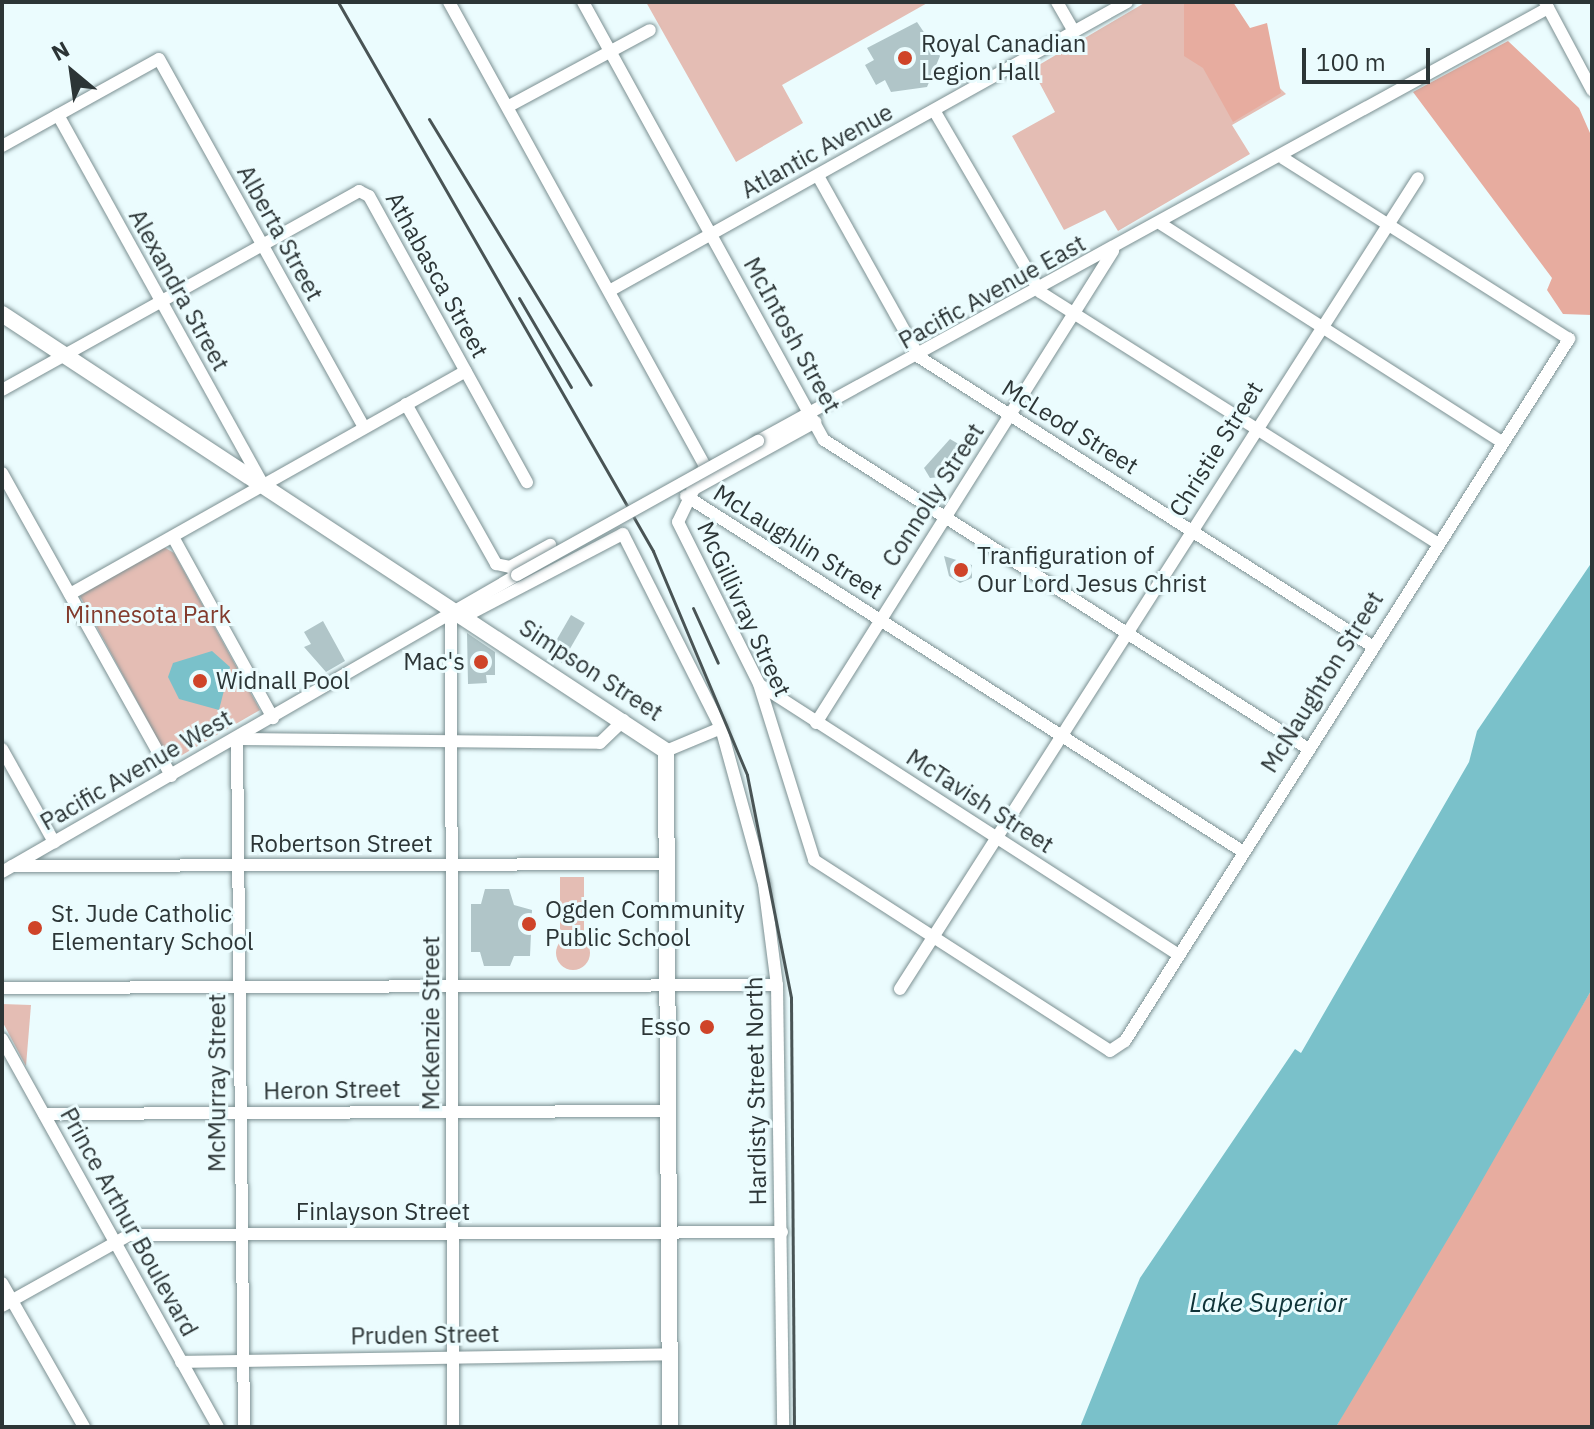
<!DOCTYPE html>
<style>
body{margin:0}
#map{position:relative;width:1594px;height:1429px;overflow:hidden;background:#ebfcfe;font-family:"IBM Plex Sans",sans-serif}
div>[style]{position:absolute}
.green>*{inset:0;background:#e4bdb4;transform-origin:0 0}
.round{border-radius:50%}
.forest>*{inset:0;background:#e7ac9f}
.water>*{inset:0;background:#7ac1ca}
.building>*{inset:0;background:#b0c5c8;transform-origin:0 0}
.roads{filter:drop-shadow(0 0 2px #7c9092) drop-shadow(0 0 2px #7c9092)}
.minor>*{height:12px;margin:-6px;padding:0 6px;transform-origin:6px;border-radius:6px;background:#fff}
.major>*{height:16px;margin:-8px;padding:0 8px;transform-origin:8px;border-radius:8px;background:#fff}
.rail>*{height:3px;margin:-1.5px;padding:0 1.5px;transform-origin:1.5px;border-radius:1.5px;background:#495455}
.bridges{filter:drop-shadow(0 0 2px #7c9092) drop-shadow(0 0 2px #7c9092)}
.minor-bridge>*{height:12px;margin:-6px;padding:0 6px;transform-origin:6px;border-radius:6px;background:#fff}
.dots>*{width:22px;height:22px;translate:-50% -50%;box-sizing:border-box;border:4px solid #ebfcfe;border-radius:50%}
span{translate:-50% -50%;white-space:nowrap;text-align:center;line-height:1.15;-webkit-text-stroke:6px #ebfcfe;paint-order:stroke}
.poi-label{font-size:24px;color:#2c3536}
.left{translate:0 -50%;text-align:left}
.right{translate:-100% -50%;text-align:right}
.street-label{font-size:24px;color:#2c3536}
.park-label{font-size:24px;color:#833b2d}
.water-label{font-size:26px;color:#0f3337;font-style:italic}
.frame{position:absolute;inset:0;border:4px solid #2c3536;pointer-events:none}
.north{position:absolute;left:32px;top:32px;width:80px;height:80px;-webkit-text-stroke:6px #ebfcfe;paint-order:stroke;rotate:331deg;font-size:22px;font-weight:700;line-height:32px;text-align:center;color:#2c3536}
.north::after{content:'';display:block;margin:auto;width:28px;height:36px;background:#2c3536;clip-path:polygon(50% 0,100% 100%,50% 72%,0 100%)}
.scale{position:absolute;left:1302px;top:48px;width:128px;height:36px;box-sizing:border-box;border:4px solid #2c3536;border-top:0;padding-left:10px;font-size:24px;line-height:28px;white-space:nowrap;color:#2c3536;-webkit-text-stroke:6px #ebfcfe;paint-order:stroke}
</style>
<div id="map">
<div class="green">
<div style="clip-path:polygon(646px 2px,929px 2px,782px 85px,803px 123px,736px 162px)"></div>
<div style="clip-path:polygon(1146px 2px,1191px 2px,1286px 94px,1232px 125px,1250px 154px,1118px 231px,1105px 210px,1064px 230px,1012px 136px,1055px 112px,1032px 69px)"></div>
<div style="clip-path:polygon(162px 546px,174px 553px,260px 710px,170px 762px,80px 596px)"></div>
<div style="left:560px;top:877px;width:24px;height:55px"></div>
<div class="round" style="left:556px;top:936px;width:34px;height:34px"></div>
<div style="clip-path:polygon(2px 1004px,31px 1005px,26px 1066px,2px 1021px)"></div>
</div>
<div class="forest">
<div style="clip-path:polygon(1184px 2px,1233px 2px,1250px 28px,1267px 23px,1281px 93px,1233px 122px,1203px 68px,1184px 56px)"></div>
<div style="clip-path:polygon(1508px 41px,1579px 108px,1590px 133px,1592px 315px,1563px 314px,1547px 290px,1552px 278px,1413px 92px)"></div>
<div style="clip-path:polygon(1592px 989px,1592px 1427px,1336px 1427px,1404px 1302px)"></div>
</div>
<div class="water">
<div style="clip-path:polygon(1592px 562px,1592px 989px,1461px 1217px,1336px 1427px,1080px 1427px,1140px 1278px,1295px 1049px,1301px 1053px,1469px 762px,1477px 731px)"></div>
<div style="clip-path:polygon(212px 651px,230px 667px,219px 710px,179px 699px,168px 677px,173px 663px)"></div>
</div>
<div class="building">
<div style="clip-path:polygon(917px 22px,940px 56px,927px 87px,891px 92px,885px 80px,876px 85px,865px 65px,874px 60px,867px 48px)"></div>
<div style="clip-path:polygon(950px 439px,967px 449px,940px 477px,930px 478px,924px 468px)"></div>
<div style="clip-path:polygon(944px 556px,972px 565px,972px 578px,960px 583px,949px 576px)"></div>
<div style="left:571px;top:615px;width:16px;height:46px;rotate:30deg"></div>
<div style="clip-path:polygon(323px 621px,345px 661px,326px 672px,304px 647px,311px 644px,304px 632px)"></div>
<div style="clip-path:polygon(467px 633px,495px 652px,495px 675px,486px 675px,487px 683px,468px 684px)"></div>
<div style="clip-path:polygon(485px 889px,509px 889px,514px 905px,532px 910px,530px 956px,514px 956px,510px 966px,484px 966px,480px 952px,471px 952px,471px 904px,481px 904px)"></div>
</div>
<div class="roads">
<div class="minor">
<div style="left:449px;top:2px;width:530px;rotate:61.11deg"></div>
<div style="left:705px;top:466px;width:62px;rotate:115.7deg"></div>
<div style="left:678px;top:522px;width:181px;rotate:63.4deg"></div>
<div style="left:759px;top:684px;width:184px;rotate:72.6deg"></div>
<div style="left:814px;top:860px;width:352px;rotate:32.8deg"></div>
<div style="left:1110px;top:1051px;width:18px;rotate:-34deg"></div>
<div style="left:1125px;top:1041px;width:831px;rotate:-57.69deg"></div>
<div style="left:1569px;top:339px;width:338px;rotate:-147.7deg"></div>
<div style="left:583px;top:2px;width:500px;rotate:61.2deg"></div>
<div style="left:824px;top:440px;width:573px;rotate:32.52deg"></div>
<div style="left:1057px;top:2px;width:34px;rotate:60deg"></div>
<div style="left:1545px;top:2px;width:100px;rotate:61.9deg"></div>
<div style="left:509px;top:106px;width:160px;rotate:-28.3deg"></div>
<div style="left:935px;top:112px;width:208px;rotate:59.7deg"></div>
<div style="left:1040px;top:292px;width:468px;rotate:32.3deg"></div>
<div style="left:58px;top:115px;width:421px;rotate:61deg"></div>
<div style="left:2px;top:146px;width:179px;rotate:-29deg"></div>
<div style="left:159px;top:59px;width:421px;rotate:60.9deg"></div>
<div style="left:818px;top:176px;width:207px;rotate:60.8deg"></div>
<div style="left:919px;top:357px;width:537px;rotate:32.54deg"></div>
<div style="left:1161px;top:224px;width:405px;rotate:32.6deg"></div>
<div style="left:611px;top:290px;width:591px;rotate:-29.17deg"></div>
<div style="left:2px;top:390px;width:409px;rotate:-29.1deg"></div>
<div style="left:359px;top:191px;width:11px;rotate:27deg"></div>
<div style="left:369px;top:196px;width:327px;rotate:61.1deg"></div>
<div style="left:406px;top:404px;width:184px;rotate:60.6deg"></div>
<div style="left:496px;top:564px;width:14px;rotate:12deg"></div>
<div style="left:510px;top:567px;width:46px;rotate:-28.8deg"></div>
<div style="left:758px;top:441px;width:901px;rotate:-28.73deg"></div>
<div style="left:2px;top:473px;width:347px;rotate:60.8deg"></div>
<div style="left:692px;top:490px;width:141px;rotate:-28.9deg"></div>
<div style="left:686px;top:496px;width:660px;rotate:32.56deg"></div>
<div style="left:173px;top:537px;width:207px;rotate:61.1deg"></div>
<div style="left:70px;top:594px;width:454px;rotate:-29.4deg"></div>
<div style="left:464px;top:617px;width:179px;rotate:-27.6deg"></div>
<div style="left:623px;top:534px;width:217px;rotate:63.2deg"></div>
<div style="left:721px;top:728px;width:162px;rotate:74.6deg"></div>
<div style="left:764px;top:884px;width:102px;rotate:82.7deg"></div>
<div style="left:777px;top:985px;width:442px;rotate:89.2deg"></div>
<div style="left:451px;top:619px;width:808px;rotate:89.86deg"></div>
<div style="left:760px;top:685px;width:496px;rotate:32.8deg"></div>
<div style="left:816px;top:723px;width:558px;rotate:-57.82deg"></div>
<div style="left:237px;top:739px;width:688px;rotate:89.42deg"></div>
<div style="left:240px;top:739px;width:360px;rotate:0.6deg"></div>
<div style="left:600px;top:743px;width:33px;rotate:-44deg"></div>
<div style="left:2px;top:749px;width:107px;rotate:60.8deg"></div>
<div style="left:666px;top:751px;width:60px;rotate:-22.7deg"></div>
<div style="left:12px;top:866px;width:657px;rotate:-0.17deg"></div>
<div style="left:2px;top:872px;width:595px;rotate:-29.97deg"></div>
<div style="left:2px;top:988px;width:775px;rotate:-0.22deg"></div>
<div style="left:900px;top:989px;width:962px;rotate:-57.43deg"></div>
<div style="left:2px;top:1039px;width:444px;rotate:60.9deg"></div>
<div style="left:44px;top:1114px;width:625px;rotate:-0.28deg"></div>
<div style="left:2px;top:1283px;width:166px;rotate:60.3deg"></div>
<div style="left:2px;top:1306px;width:145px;rotate:-29.2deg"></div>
<div style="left:129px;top:1235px;width:653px;rotate:-0.26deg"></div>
<div style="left:181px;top:1362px;width:488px;rotate:-0.9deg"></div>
</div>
<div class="major">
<div style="left:2px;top:314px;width:795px;rotate:33.35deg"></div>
<div style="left:666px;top:751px;width:676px;rotate:89.66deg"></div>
</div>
</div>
<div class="rail">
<div style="left:338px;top:2px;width:633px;rotate:60.15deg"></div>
<div style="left:653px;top:551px;width:243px;rotate:67.2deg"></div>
<div style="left:747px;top:775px;width:227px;rotate:78.8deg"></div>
<div style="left:791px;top:998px;width:429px;rotate:89.6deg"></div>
<div style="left:429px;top:119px;width:311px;rotate:58.7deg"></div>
<div style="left:519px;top:298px;width:103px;rotate:59.7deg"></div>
<div style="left:693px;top:608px;width:60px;rotate:65.6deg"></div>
</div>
<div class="bridges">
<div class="minor-bridge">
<div style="left:517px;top:575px;width:276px;rotate:-29.1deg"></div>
</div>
</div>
<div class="dots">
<div style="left:905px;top:58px;background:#cf4429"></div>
<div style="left:961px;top:570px;background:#cf4429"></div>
<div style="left:481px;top:662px;background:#cf4429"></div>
<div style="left:200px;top:681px;background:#cf4429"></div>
<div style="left:529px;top:924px;background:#cf4429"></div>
<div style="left:35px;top:928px;background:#cf4429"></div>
<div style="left:707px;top:1027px;background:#cf4429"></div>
</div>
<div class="poi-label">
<span class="left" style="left:921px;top:58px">Royal Canadian<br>Legion Hall</span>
<span class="left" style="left:977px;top:570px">Tranfiguration of<br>Our Lord Jesus Christ</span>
<span class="right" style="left:465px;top:662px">Mac's</span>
<span class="left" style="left:216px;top:681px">Widnall Pool</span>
<span class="left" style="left:545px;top:924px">Ogden Community<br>Public School</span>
<span class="left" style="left:51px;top:928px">St. Jude Catholic<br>Elementary School</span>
<span class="right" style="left:691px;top:1027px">Esso</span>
</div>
<div class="street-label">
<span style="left:817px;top:151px;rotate:-29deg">Atlantic Avenue</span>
<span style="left:280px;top:233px;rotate:61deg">Alberta Street</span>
<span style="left:437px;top:275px;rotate:61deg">Athabasca Street</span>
<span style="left:179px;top:290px;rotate:61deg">Alexandra Street</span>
<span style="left:992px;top:292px;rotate:-29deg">Pacific Avenue East</span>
<span style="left:792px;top:335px;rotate:61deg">McIntosh Street</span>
<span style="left:1070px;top:427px;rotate:32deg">McLeod Street</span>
<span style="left:1216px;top:449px;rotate:-58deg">Christie Street</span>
<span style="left:933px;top:495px;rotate:-57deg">Connolly Street</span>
<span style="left:798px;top:542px;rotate:32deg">McLaughlin Street</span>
<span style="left:744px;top:609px;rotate:65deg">McGillivray Street</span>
<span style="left:591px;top:670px;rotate:33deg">Simpson Street</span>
<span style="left:1322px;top:682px;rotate:-58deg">McNaughton Street</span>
<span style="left:136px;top:770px;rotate:-30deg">Pacific Avenue West</span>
<span style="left:980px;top:801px;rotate:33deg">McTavish Street</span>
<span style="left:341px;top:844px">Robertson Street</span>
<span style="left:431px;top:1023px;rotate:-90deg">McKenzie Street</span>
<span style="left:217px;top:1083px;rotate:-90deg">McMurray Street</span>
<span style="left:332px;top:1090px;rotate:-1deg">Heron Street</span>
<span style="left:756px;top:1091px;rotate:-91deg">Hardisty Street North</span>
<span style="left:383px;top:1212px">Finlayson Street</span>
<span style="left:129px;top:1222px;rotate:61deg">Prince Arthur Boulevard</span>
<span style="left:425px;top:1335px;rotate:-1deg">Pruden Street</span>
</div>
<div class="park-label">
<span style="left:148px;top:615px">Minnesota Park</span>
</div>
<div class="water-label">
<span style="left:1268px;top:1303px">Lake Superior</span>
</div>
<div class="frame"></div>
<div class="north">N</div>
<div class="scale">100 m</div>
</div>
